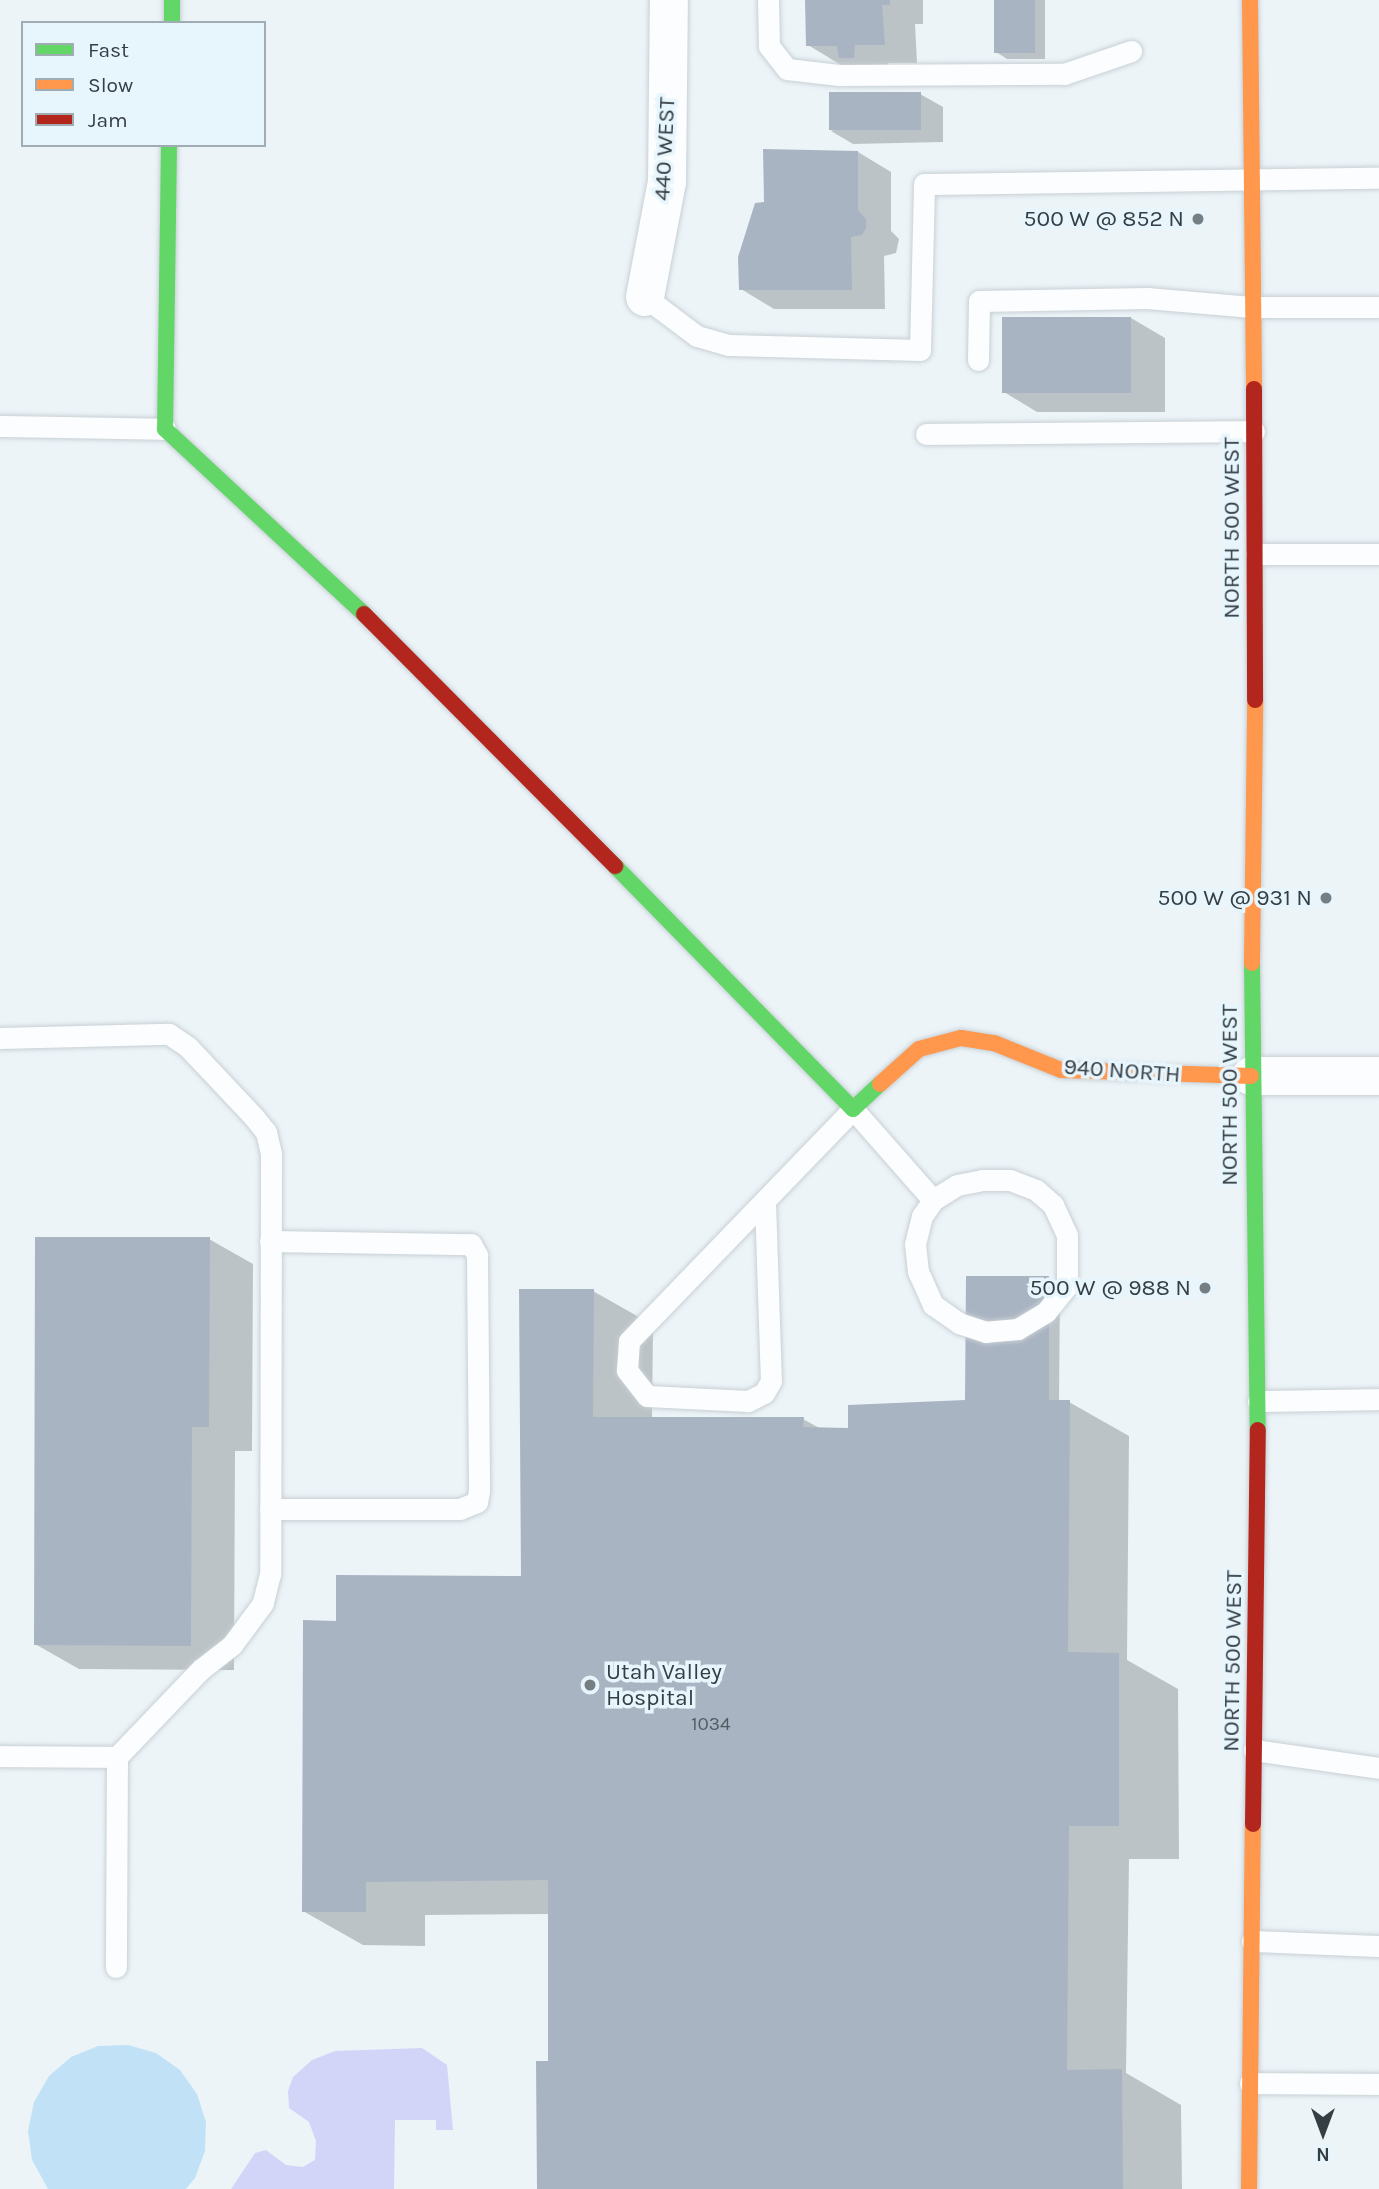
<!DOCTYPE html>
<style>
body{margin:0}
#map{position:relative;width:1379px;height:2189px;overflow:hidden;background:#ecf4f8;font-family:Karla,sans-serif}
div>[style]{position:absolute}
.green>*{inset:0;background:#c1e2f6}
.water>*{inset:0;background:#d2d5f7}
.shadow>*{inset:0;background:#0003}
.building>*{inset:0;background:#a9b4c2;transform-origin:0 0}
.roads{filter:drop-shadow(0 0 2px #c8d0d5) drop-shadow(0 0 2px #c8d0d5)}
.lane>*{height:21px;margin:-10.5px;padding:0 10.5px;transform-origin:10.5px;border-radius:10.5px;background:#fcfdfe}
.street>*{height:38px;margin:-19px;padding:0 19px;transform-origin:19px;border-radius:19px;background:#fcfdfe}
.fast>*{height:16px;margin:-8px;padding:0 8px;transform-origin:8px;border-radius:8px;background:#63d668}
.slow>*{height:16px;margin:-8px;padding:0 8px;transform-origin:8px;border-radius:8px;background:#ff974d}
.jam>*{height:16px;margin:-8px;padding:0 8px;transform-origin:8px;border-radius:8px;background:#b3261e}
.dots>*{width:19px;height:19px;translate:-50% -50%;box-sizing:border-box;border:4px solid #e7f5fd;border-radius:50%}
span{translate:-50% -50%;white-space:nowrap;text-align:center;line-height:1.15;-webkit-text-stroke:7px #e7f5fd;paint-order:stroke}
.number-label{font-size:19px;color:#525c63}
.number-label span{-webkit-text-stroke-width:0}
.street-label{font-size:23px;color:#353e43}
.poi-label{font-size:23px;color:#353e43}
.right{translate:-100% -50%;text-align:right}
.left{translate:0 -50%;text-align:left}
.legend{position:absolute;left:21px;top:21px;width:245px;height:126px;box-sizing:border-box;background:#e7f5fd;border:2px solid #a0acb3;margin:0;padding:9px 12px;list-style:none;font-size:21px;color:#353e43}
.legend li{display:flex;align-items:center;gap:14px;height:35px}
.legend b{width:35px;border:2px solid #a0acb3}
.north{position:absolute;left:1288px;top:2098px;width:70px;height:70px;-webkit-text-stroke:5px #e7f5fd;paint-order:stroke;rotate:180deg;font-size:19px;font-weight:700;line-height:28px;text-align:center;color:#353e43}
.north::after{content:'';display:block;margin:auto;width:24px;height:32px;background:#353e43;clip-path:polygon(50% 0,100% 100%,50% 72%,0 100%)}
</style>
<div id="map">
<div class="green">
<div style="clip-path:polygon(128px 2045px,156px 2053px,180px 2070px,197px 2094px,206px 2122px,205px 2151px,195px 2178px,186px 2189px,48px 2189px,32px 2160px,28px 2131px,34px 2102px,49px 2076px,71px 2057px,98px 2046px)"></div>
</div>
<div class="water">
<div style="clip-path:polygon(422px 2048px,447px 2065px,453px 2130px,436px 2130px,436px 2120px,395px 2120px,394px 2189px,231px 2189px,255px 2153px,266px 2150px,286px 2165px,303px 2167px,315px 2160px,316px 2141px,309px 2122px,289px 2108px,288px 2091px,293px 2077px,312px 2060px,335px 2051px)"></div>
</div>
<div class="shadow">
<div style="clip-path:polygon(806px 0,923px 0,923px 24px,915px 24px,917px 63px,888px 63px,887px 76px,841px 65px,808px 45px)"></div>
<div style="clip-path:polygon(996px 0,1045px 0,1045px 59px,1007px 59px,996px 52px)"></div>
<div style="clip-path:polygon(920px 94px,943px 107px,943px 142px,853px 144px,831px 131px)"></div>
<div style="clip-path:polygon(858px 152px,891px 172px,891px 231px,899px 239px,896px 253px,884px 256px,885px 309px,774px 309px,741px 289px,766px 204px)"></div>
<div style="clip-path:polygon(1131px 318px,1165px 338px,1165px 412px,1037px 412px,1004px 392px)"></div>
<div style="clip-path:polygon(209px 1239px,253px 1264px,252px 1451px,235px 1451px,234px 1670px,79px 1669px,35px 1644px)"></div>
<div style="clip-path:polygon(1049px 1278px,1060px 1284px,1059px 1402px,1069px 1402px,1129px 1436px,1127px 1660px,1178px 1689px,1179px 1859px,1129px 1859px,1126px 2073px,1181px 2105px,1182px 2189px,538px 2189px,550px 2063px,549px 1914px,425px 1915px,425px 1946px,363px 1945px,303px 1911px,338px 1622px,522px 1578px,593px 1291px,653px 1325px,652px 1419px,803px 1419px,821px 1429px,850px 1430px,975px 1404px)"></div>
</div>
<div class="building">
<div style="clip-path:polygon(805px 0,890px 0,890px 5px,882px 5px,885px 45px,855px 45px,854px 58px,839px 58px,837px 46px,806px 46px)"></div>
<div style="left:994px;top:0;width:41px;height:53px"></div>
<div style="left:921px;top:92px;width:38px;height:92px;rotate:90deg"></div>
<div style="clip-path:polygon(763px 149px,858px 151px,858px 210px,866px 219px,866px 228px,862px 235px,851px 237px,852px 290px,739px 290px,738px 257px,755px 203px,764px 202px)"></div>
<div style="left:1002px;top:317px;width:129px;height:76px"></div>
<div style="clip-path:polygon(35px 1237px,210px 1237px,209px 1427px,192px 1427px,191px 1646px,34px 1645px)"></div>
<div style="clip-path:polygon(966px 1276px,1049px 1276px,1049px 1400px,1070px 1400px,1068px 1652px,1119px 1653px,1119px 1826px,1069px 1826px,1067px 2070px,1122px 2069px,1123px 2189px,537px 2189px,536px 2061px,548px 2061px,548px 1880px,366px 1882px,366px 1912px,302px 1912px,303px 1620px,336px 1621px,336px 1575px,521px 1576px,519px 1289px,594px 1289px,593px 1417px,804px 1417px,803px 1427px,848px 1428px,848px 1405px,965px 1400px)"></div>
</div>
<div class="roads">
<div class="lane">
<div style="left:768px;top:0;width:46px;rotate:88.8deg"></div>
<div style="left:769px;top:46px;width:29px;rotate:52deg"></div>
<div style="left:787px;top:69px;width:52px;rotate:6.6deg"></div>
<div style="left:839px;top:75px;width:225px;rotate:-0.3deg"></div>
<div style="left:1064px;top:74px;width:71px;rotate:-18.9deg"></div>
<div style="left:645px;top:297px;width:65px;rotate:36.9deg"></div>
<div style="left:697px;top:336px;width:33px;rotate:16deg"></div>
<div style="left:729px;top:345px;width:191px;rotate:1.5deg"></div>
<div style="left:920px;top:350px;width:166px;rotate:-88.6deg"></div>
<div style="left:924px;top:184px;width:455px;rotate:-0.8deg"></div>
<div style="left:978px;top:360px;width:59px;rotate:-89deg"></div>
<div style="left:979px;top:301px;width:168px;rotate:-1deg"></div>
<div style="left:1147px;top:298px;width:105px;rotate:4.9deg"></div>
<div style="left:1252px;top:307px;width:127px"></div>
<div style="left:0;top:426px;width:165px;rotate:1deg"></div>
<div style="left:926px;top:434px;width:328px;rotate:-0.5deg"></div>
<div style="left:1256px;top:554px;width:123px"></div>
<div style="left:0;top:1038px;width:169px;rotate:-1.4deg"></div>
<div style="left:169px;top:1034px;width:23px;rotate:34deg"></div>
<div style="left:188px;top:1047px;width:95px;rotate:46.7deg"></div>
<div style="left:253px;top:1116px;width:21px;rotate:51deg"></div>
<div style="left:266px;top:1132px;width:22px;rotate:77deg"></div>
<div style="left:271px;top:1153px;width:421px;rotate:90.1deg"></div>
<div style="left:270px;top:1574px;width:30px;rotate:104deg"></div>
<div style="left:263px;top:1603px;width:52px;rotate:126.4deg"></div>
<div style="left:232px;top:1645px;width:39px;rotate:142deg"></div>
<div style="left:201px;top:1669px;width:122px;rotate:133.7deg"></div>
<div style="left:982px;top:1180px;width:28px"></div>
<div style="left:1010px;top:1180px;width:28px;rotate:21deg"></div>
<div style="left:1036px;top:1190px;width:23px;rotate:41deg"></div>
<div style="left:1053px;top:1205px;width:33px;rotate:65deg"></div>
<div style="left:1067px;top:1235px;width:51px;rotate:90deg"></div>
<div style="left:1067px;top:1286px;width:33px;rotate:129deg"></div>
<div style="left:1046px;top:1312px;width:33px;rotate:149deg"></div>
<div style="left:1018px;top:1329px;width:32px;rotate:175deg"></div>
<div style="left:986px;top:1332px;width:28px;rotate:-162deg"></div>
<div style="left:959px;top:1323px;width:32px;rotate:-145deg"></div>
<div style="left:933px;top:1305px;width:36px;rotate:-114deg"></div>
<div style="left:918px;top:1272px;width:28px;rotate:-96deg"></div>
<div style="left:915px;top:1244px;width:29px;rotate:-76deg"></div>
<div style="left:922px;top:1216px;width:19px;rotate:-55deg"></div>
<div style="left:933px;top:1200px;width:28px;rotate:-32deg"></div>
<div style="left:957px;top:1185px;width:25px;rotate:-11deg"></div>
<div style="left:765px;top:1202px;width:179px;rotate:88.1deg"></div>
<div style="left:771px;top:1381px;width:14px;rotate:120deg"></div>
<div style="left:764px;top:1393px;width:18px;rotate:153deg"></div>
<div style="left:748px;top:1401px;width:101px;rotate:-177.2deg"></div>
<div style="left:647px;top:1396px;width:33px;rotate:-128deg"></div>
<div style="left:627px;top:1370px;width:29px;rotate:-86deg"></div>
<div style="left:629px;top:1341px;width:322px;rotate:-46deg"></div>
<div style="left:853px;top:1109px;width:121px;rotate:48.7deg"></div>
<div style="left:270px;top:1241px;width:201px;rotate:0.9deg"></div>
<div style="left:471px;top:1244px;width:13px;rotate:61deg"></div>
<div style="left:477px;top:1255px;width:235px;rotate:89.5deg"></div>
<div style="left:479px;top:1490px;width:12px;rotate:99deg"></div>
<div style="left:477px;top:1502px;width:18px;rotate:158deg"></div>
<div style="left:460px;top:1509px;width:190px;rotate:180deg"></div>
<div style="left:1258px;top:1401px;width:121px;rotate:-0.9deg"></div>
<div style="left:1254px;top:1750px;width:126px;rotate:8.2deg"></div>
<div style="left:0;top:1756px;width:117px;rotate:0.5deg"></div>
<div style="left:117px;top:1757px;width:210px;rotate:90.3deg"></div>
<div style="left:1252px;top:1941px;width:127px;rotate:2.3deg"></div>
<div style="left:1250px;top:2083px;width:129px;rotate:0.4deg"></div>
</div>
<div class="street">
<div style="left:645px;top:297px;width:117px;rotate:-79.2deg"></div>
<div style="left:667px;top:182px;width:182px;rotate:-89.4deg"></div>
<div style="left:1251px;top:1076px;width:128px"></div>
</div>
<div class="fast">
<div style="left:172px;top:0;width:23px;rotate:90deg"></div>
<div style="left:169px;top:145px;width:284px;rotate:90.8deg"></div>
<div style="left:165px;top:429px;width:272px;rotate:42.9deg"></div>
<div style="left:615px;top:866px;width:340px;rotate:45.6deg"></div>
<div style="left:853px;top:1109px;width:37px;rotate:-43deg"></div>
<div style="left:1252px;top:963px;width:467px;rotate:89.3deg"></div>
</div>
<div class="slow">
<div style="left:1250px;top:0;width:389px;rotate:89.4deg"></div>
<div style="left:1252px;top:963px;width:263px;rotate:-89.3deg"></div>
<div style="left:880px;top:1084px;width:52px;rotate:-41.9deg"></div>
<div style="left:919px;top:1049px;width:43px;rotate:-14.7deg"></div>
<div style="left:961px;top:1038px;width:33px;rotate:9deg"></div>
<div style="left:994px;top:1043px;width:72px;rotate:21.9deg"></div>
<div style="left:1061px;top:1070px;width:190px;rotate:1.8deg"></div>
<div style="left:1249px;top:2189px;width:365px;rotate:-89.4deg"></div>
</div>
<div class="jam">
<div style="left:1254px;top:389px;width:311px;rotate:89.8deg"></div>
<div style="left:364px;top:614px;width:356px;rotate:45.1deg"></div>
<div style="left:1253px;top:1824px;width:394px;rotate:-89.3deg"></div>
</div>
</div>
<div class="dots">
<div style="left:1198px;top:219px;background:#757e82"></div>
<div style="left:1326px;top:898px;background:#757e82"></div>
<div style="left:1205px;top:1288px;background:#757e82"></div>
<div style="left:590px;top:1685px;background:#757e82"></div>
</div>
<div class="number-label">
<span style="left:711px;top:1725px">1034</span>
</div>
<div class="street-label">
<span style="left:665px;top:149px;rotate:-87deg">440 WEST</span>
<span style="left:1232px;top:528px;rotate:-90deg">NORTH 500 WEST</span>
<span style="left:1122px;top:1071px;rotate:4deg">940 NORTH</span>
<span style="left:1230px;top:1095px;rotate:-90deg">NORTH 500 WEST</span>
<span style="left:1233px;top:1661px;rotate:-89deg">NORTH 500 WEST</span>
</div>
<div class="poi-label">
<span class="right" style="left:1184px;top:219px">500 W @ 852 N</span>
<span class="right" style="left:1312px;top:898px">500 W @ 931 N</span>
<span class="right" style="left:1191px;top:1288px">500 W @ 988 N</span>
<span class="left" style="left:606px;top:1685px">Utah Valley<br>Hospital</span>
</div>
<ul class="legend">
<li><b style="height:9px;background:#63d668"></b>Fast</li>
<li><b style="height:9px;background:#ff974d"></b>Slow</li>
<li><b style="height:9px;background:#b3261e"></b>Jam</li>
</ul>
<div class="north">N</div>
</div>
